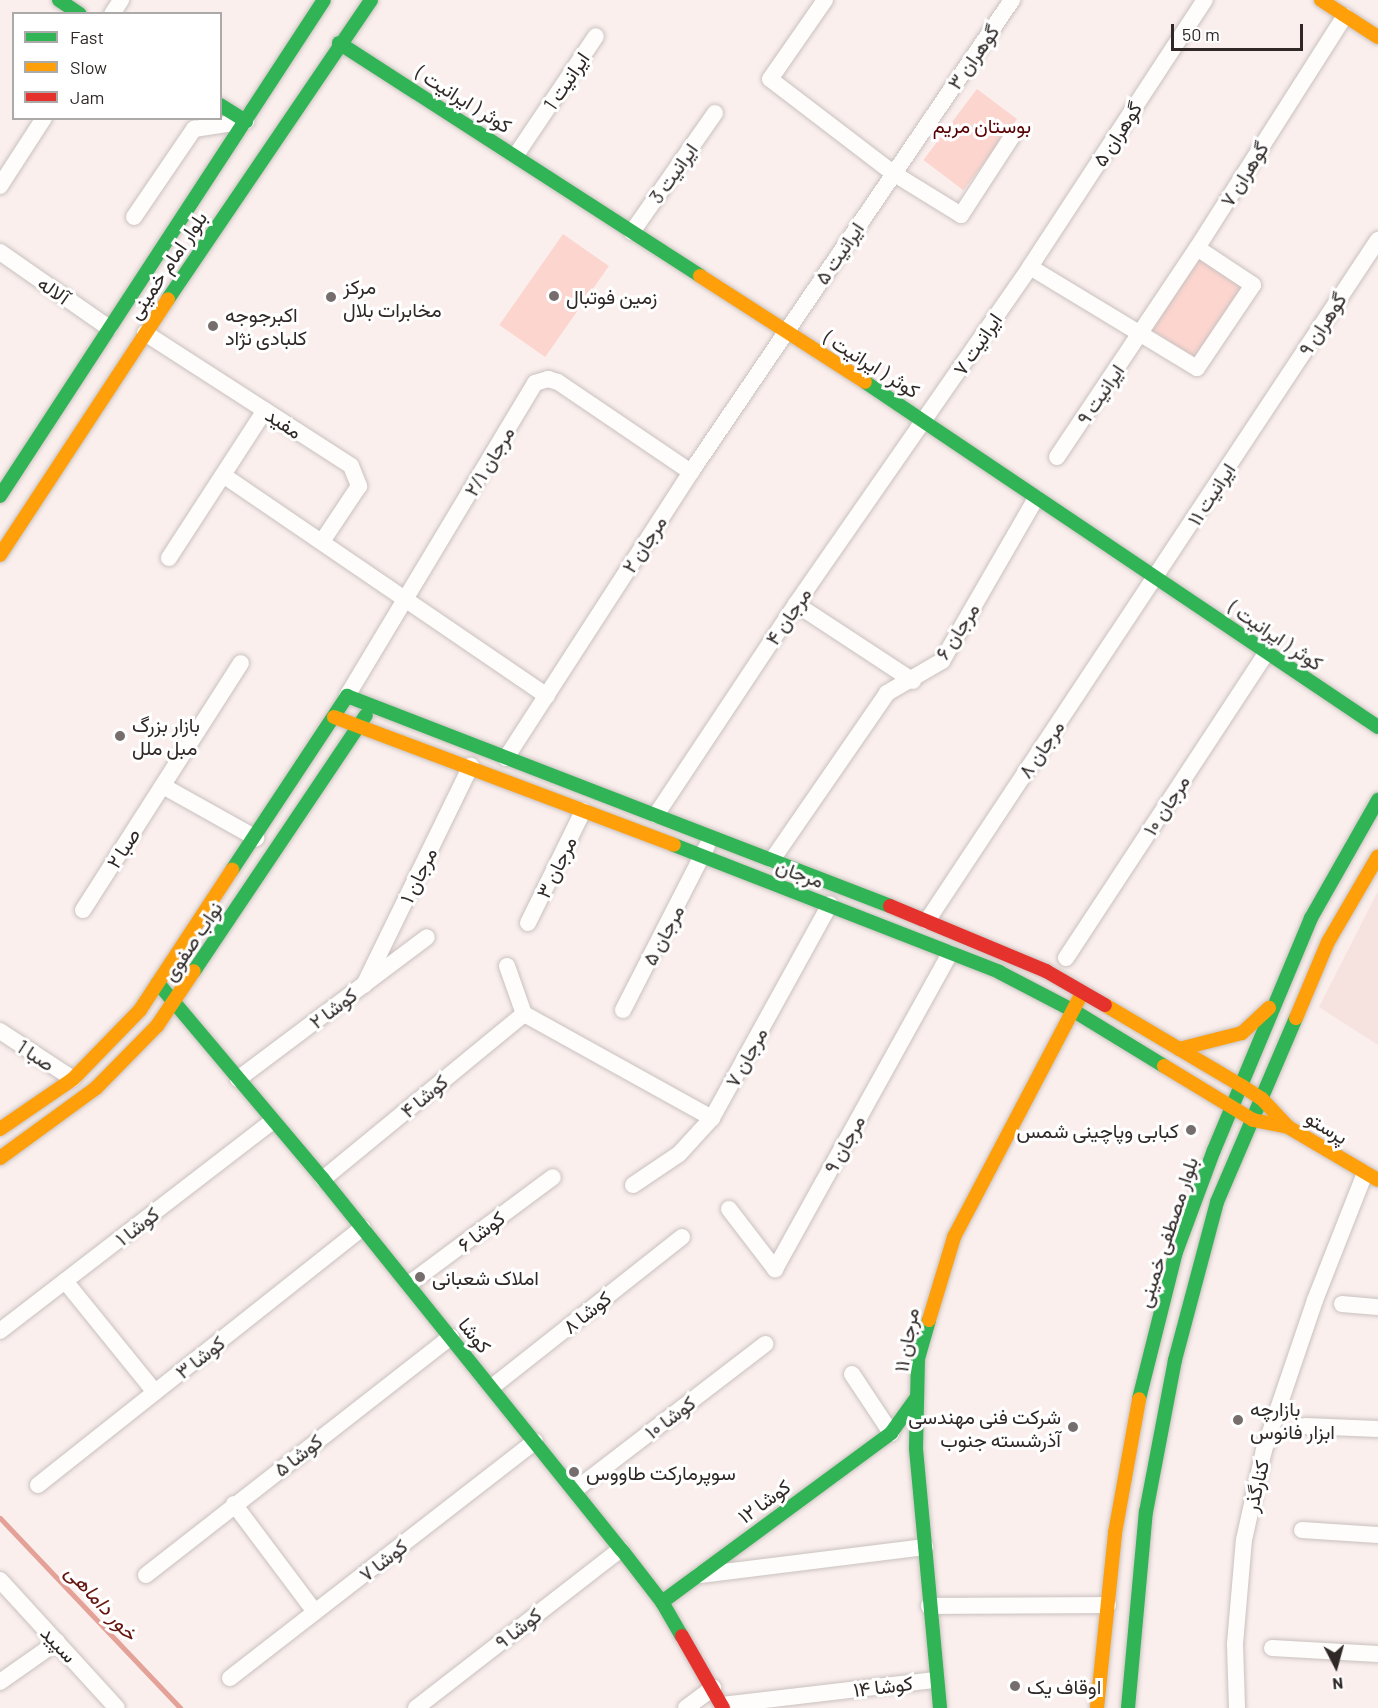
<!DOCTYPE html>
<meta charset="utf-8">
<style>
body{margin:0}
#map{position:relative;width:1378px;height:1708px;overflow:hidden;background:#faefed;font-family:Barlow,Vazirmatn,sans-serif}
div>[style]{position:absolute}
.built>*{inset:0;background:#f6e2df}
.green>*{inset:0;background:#fcd5cf;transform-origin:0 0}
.stream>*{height:5px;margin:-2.5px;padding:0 2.5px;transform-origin:2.5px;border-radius:2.5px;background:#e4a197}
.roads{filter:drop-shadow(0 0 2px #c9c1bf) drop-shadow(0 0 2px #c9c1bf)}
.street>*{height:16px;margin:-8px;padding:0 8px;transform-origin:8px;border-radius:8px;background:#fefdfc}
.fast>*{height:14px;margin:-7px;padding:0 7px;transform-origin:7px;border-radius:7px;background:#30b455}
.slow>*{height:14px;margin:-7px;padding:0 7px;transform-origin:7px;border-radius:7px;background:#ff9f0a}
.jam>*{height:14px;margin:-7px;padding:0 7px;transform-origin:7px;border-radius:7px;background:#e5322d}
.dots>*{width:16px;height:16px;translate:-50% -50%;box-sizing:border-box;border:3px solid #fff;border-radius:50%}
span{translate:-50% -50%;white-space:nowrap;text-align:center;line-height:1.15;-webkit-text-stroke:6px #fff;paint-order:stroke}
.street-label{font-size:20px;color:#2f2827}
.park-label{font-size:20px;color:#560101}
.poi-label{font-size:20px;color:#2f2827}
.left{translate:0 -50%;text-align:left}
.right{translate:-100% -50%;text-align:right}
.water-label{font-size:21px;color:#66140e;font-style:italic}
.legend{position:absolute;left:12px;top:12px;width:210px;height:108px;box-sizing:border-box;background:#fff;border:2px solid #aca9a9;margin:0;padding:8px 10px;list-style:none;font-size:18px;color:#2f2827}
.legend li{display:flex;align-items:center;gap:12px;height:30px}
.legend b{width:30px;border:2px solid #aca9a9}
.north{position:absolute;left:1306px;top:1636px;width:60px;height:60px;-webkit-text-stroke:4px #fff;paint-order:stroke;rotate:174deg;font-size:16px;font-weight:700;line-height:24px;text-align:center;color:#2f2827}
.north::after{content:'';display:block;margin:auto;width:21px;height:27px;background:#2f2827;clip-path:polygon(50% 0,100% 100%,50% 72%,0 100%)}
.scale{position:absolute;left:1171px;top:24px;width:132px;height:27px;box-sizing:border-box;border:3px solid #2f2827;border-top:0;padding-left:8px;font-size:18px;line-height:21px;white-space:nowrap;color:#2f2827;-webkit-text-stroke:4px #fff;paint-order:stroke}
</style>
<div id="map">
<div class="built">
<div style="clip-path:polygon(1378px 891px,1378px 1045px,1319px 1007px)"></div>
</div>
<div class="green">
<div style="left:977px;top:89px;width:50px;height:89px;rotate:37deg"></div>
<div style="left:563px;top:234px;width:56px;height:111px;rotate:35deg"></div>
<div style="left:1199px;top:257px;width:54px;height:87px;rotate:33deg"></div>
</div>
<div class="stream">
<div style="left:0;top:1518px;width:262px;rotate:46.5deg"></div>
</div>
<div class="roads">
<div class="street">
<div style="left:825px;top:0;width:96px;rotate:124.8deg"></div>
<div style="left:770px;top:79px;width:155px;rotate:37.4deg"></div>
<div style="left:893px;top:173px;width:80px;rotate:31.7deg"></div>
<div style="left:961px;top:215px;width:95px;rotate:-57deg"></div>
<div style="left:112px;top:14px;width:17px;rotate:-57deg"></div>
<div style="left:516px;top:155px;width:143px;rotate:-56.1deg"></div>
<div style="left:0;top:186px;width:81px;rotate:-57.1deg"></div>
<div style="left:134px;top:217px;width:107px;rotate:-55.7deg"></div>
<div style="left:194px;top:129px;width:53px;rotate:-8.7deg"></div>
<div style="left:632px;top:232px;width:145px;rotate:-55.1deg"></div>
<div style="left:0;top:252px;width:133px;rotate:34.9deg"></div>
<div style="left:1030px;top:267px;width:195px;rotate:31.2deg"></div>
<div style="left:1197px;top:368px;width:100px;rotate:-56deg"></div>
<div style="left:1253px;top:285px;width:67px;rotate:-146.5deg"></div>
<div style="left:145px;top:333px;width:245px;rotate:32.8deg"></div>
<div style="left:351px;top:466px;width:22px;rotate:68deg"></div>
<div style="left:359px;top:486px;width:65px;rotate:123.7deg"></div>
<div style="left:1057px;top:457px;width:252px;rotate:-56.2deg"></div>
<div style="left:1197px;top:248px;width:275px;rotate:-57.5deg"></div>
<div style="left:223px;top:475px;width:392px;rotate:34.3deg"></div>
<div style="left:169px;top:558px;width:176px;rotate:-57deg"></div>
<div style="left:796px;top:604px;width:140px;rotate:33.3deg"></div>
<div style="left:347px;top:696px;width:365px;rotate:-59deg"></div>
<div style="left:535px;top:383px;width:14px;rotate:-17deg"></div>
<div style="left:548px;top:379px;width:10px;rotate:17deg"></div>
<div style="left:558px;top:382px;width:161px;rotate:34.1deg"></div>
<div style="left:506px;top:758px;width:341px;rotate:-57.1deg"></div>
<div style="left:691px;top:472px;width:571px;rotate:-55.78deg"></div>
<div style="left:163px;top:786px;width:107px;rotate:29.2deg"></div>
<div style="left:656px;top:815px;width:253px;rotate:-56.4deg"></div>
<div style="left:796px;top:604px;width:410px;rotate:-55.2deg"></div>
<div style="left:1030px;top:267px;width:319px;rotate:-56.8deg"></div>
<div style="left:772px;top:860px;width:203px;rotate:-55.4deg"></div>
<div style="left:887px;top:693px;width:64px;rotate:-30.2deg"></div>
<div style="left:942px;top:661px;width:188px;rotate:-60deg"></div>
<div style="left:83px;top:910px;width:293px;rotate:-57.4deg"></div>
<div style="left:927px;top:921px;width:817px;rotate:-56.49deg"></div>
<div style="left:528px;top:923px;width:125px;rotate:-63.8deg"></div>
<div style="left:1066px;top:958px;width:365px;rotate:-56.7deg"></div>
<div style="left:507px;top:966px;width:51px;rotate:70.5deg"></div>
<div style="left:524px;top:1014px;width:215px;rotate:29deg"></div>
<div style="left:364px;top:985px;width:244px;rotate:-64deg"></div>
<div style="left:623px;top:1010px;width:184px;rotate:-62.9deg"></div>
<div style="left:0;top:1031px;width:87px;rotate:33.3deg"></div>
<div style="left:238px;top:1079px;width:236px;rotate:-36.9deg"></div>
<div style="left:323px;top:1179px;width:260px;rotate:-39.4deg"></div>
<div style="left:633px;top:1185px;width:55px;rotate:-34deg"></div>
<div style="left:679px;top:1154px;width:49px;rotate:-47.5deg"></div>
<div style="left:712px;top:1118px;width:244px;rotate:-61.1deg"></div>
<div style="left:729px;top:1209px;width:76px;rotate:52.5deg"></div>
<div style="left:775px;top:1269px;width:361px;rotate:-61deg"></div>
<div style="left:65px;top:1281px;width:143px;rotate:51deg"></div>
<div style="left:409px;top:1284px;width:179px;rotate:-36.6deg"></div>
<div style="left:1342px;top:1304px;width:36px;rotate:5deg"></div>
<div style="left:0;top:1331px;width:344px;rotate:-37.6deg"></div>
<div style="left:852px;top:1374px;width:71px;rotate:56.5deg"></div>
<div style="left:492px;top:1387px;width:242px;rotate:-38.3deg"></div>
<div style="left:1305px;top:1426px;width:73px;rotate:2.4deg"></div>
<div style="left:38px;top:1485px;width:414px;rotate:-38.4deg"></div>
<div style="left:575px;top:1490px;width:240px;rotate:-37.5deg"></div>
<div style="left:234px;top:1504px;width:135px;rotate:53.1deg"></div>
<div style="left:1302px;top:1530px;width:76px;rotate:3.8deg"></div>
<div style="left:146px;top:1575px;width:387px;rotate:-38deg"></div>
<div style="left:700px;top:1575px;width:227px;rotate:-7.1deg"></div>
<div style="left:0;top:1580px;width:173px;rotate:47.6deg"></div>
<div style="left:929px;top:1606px;width:179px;rotate:-0.3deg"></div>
<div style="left:1272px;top:1648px;width:106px;rotate:3.2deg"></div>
<div style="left:230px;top:1678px;width:386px;rotate:-37.8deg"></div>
<div style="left:0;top:1682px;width:70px;rotate:-35.1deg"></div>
<div style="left:722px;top:1705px;width:215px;rotate:-6.7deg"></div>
<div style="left:416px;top:1708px;width:259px;rotate:-37.8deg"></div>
<div style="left:686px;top:1708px;width:34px;rotate:-37deg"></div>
<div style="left:1237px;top:1708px;width:64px;rotate:-91.8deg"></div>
<div style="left:1235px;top:1644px;width:104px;rotate:-85.1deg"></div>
<div style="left:1244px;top:1540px;width:92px;rotate:-77.5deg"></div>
<div style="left:1264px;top:1450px;width:158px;rotate:-71.2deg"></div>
<div style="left:1315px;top:1300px;width:136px;rotate:-68.5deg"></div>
</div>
<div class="fast">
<div style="left:59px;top:0;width:25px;rotate:34deg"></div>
<div style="left:339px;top:43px;width:430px;rotate:32.8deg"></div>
<div style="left:220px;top:105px;width:31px;rotate:32deg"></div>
<div style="left:168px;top:299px;width:361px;rotate:-55.8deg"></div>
<div style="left:865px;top:382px;width:618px;rotate:33.92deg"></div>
<div style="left:0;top:496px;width:592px;rotate:-56.85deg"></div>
<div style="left:674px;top:845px;width:349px;rotate:21.3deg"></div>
<div style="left:999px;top:972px;width:85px;rotate:27.5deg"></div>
<div style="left:1074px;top:1011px;width:105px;rotate:31.4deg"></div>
<div style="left:232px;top:870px;width:209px;rotate:-56.5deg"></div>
<div style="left:347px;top:696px;width:582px;rotate:21.14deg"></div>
<div style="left:194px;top:971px;width:308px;rotate:-56.1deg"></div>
<div style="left:158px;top:983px;width:256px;rotate:49.9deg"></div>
<div style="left:323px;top:1179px;width:475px;rotate:51.2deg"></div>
<div style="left:621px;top:1549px;width:67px;rotate:52.3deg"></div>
<div style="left:662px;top:1602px;width:39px;rotate:60deg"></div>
<div style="left:929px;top:1320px;width:41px;rotate:105.8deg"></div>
<div style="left:918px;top:1359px;width:90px;rotate:91.3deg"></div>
<div style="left:916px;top:1449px;width:260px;rotate:84.7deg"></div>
<div style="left:1139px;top:1399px;width:152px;rotate:-75.9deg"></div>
<div style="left:1176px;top:1252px;width:109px;rotate:-69.6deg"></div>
<div style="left:1214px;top:1150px;width:251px;rotate:-67.3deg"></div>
<div style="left:1311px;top:918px;width:136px;rotate:-60.4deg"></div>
<div style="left:662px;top:1602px;width:285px;rotate:-36.4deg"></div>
<div style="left:891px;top:1433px;width:44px;rotate:-54.2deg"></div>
<div style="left:1128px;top:1708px;width:197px;rotate:-84.8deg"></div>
<div style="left:1146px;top:1512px;width:155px;rotate:-79.2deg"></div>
<div style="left:1175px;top:1360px;width:163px;rotate:-75.1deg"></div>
<div style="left:1217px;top:1202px;width:200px;rotate:-66.8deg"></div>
</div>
<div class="slow">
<div style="left:1321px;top:0;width:68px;rotate:33deg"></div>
<div style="left:700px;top:276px;width:196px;rotate:32.7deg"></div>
<div style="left:0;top:555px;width:306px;rotate:-56.7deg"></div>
<div style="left:334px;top:717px;width:363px;rotate:20.6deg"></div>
<div style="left:1105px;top:1005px;width:159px;rotate:30.6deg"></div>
<div style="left:1242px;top:1086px;width:24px;rotate:33deg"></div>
<div style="left:1262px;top:1099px;width:38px;rotate:47deg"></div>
<div style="left:1288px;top:1127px;width:104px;rotate:30.5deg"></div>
<div style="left:1296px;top:1018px;width:82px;rotate:-67.2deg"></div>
<div style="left:1328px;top:942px;width:99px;rotate:-59.8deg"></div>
<div style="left:1179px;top:1049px;width:65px;rotate:-14.3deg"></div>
<div style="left:1242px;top:1033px;width:37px;rotate:-43deg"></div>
<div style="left:1164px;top:1066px;width:104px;rotate:31.2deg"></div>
<div style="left:1253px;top:1120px;width:36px;rotate:11deg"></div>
<div style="left:0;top:1129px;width:88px;rotate:-34.4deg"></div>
<div style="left:73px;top:1079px;width:96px;rotate:-45.8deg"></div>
<div style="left:140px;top:1010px;width:168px;rotate:-56.7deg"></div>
<div style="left:0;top:1158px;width:119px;rotate:-36.1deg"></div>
<div style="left:96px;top:1088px;width:87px;rotate:-45.5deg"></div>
<div style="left:157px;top:1026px;width:66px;rotate:-56.1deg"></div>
<div style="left:929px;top:1320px;width:87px;rotate:-73.2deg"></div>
<div style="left:954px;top:1237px;width:271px;rotate:-62.3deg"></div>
<div style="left:1097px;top:1708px;width:176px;rotate:-84.1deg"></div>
<div style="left:1115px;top:1533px;width:136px;rotate:-79.8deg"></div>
</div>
<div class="jam">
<div style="left:890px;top:906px;width:169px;rotate:22.6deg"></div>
<div style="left:1046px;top:971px;width:68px;rotate:30deg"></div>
<div style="left:682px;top:1636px;width:83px;rotate:60.3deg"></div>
</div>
</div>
<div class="dots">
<div style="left:554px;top:296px;background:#766e6c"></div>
<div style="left:331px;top:297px;background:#766e6c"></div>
<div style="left:213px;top:326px;background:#766e6c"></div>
<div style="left:120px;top:736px;background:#766e6c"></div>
<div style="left:1191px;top:1130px;background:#766e6c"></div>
<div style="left:420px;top:1277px;background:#766e6c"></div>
<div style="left:1238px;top:1420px;background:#766e6c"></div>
<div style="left:1073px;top:1427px;background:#766e6c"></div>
<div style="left:574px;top:1472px;background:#766e6c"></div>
<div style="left:1015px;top:1686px;background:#766e6c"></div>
</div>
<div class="street-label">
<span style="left:973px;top:57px;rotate:-55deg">گوهران ۳</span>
<span style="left:566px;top:81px;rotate:-56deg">ایرانیت 1</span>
<span style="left:464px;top:99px;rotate:32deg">کوثر ( ایرانیت )</span>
<span style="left:1117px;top:134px;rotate:-57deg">گوهران ۵</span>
<span style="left:673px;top:173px;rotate:-55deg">ایرانیت 3</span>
<span style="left:1244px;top:174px;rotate:-58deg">گوهران ۷</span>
<span style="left:839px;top:253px;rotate:-56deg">ایرانیت ۵</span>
<span style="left:167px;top:265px;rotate:-56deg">بلوار امام خمینی</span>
<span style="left:54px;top:290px;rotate:35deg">آلاله</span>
<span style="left:1322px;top:324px;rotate:-57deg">گوهران ۹</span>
<span style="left:977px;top:344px;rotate:-56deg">ایرانیت ۷</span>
<span style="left:872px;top:364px;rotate:32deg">کوثر ( ایرانیت )</span>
<span style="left:1100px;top:394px;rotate:-56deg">ایرانیت ۹</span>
<span style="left:284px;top:423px;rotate:33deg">مفید</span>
<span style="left:489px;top:461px;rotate:-59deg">مرجان ۲/۱</span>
<span style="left:1211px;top:494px;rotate:-57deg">ایرانیت ۱۱</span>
<span style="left:644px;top:544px;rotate:-57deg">مرجان ۲</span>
<span style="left:788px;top:616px;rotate:-56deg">مرجان ۴</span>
<span style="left:957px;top:631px;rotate:-57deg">مرجان ۶</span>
<span style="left:1276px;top:635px;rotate:34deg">کوثر ( ایرانیت )</span>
<span style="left:1041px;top:749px;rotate:-56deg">مرجان ۸</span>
<span style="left:1166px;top:805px;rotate:-57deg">مرجان ۱۰</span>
<span style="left:123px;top:848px;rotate:-57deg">صبا ۲</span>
<span style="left:556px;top:867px;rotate:-64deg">مرجان ۳</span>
<span style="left:800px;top:873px;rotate:20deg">مرجان</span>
<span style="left:418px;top:875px;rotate:-64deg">مرجان ۱</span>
<span style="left:663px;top:935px;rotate:-62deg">مرجان ۵</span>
<span style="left:192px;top:941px;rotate:-56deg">نواب صفوی</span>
<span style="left:333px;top:1008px;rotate:-37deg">کوشا ۲</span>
<span style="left:36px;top:1055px;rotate:33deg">صبا 1</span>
<span style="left:746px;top:1057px;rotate:-61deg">مرجان ۷</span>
<span style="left:424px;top:1096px;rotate:-40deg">کوشا ۴</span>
<span style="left:1327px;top:1127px;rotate:31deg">پرستو</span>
<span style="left:844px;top:1144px;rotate:-61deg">مرجان ۹</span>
<span style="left:137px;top:1226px;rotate:-38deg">کوشا ۱</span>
<span style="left:481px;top:1231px;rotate:-37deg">کوشا ۶</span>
<span style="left:1167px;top:1232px;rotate:-72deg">بلوار مصطفی خمینی</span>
<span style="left:587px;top:1312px;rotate:-38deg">کوشا ۸</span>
<span style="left:475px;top:1335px;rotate:51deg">کوشا</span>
<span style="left:906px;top:1340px;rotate:-80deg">مرجان ۱۱</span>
<span style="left:200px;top:1357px;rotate:-38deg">کوشا ۳</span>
<span style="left:670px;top:1417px;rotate:-37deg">کوشا ۱۰</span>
<span style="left:298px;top:1455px;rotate:-38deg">کوشا ۵</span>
<span style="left:1256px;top:1486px;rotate:-77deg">کنارگذر</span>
<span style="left:764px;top:1501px;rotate:-36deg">کوشا ۱۲</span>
<span style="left:383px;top:1560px;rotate:-38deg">کوشا ۷</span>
<span style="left:518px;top:1628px;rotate:-38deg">کوشا ۹</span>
<span style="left:59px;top:1644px;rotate:47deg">سپید</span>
<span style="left:883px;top:1686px;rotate:-7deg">کوشا ۱۴</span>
</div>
<div class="park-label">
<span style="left:982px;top:125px">بوستان مریم</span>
</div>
<div class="poi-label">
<span class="left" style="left:343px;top:298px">مرکز<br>مخابرات بلال</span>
<span class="left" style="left:566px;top:296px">زمین فوتبال</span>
<span class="left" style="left:225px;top:326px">اکبرجوجه<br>کلبادی نژاد</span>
<span class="left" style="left:132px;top:736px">بازار بزرگ<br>مبل ملل</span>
<span class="right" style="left:1179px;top:1130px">کبابی وپاچینی شمس</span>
<span class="left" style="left:432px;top:1277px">املاک شعبانی</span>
<span class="left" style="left:1250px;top:1420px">بازارچه<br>ابزار فانوس</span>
<span class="right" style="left:1061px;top:1428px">شرکت فنی مهندسی<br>آذرشسته جنوب</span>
<span class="left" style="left:586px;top:1472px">سوپرمارکت طاووس</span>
<span class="left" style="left:1027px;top:1686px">اوقاف یک</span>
</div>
<div class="water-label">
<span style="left:102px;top:1602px;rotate:47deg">خور داماهی</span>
</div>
<ul class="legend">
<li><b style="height:8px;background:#30b455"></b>Fast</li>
<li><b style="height:8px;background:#ff9f0a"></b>Slow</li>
<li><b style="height:8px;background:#e5322d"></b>Jam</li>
</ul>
<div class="north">N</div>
<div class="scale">50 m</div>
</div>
